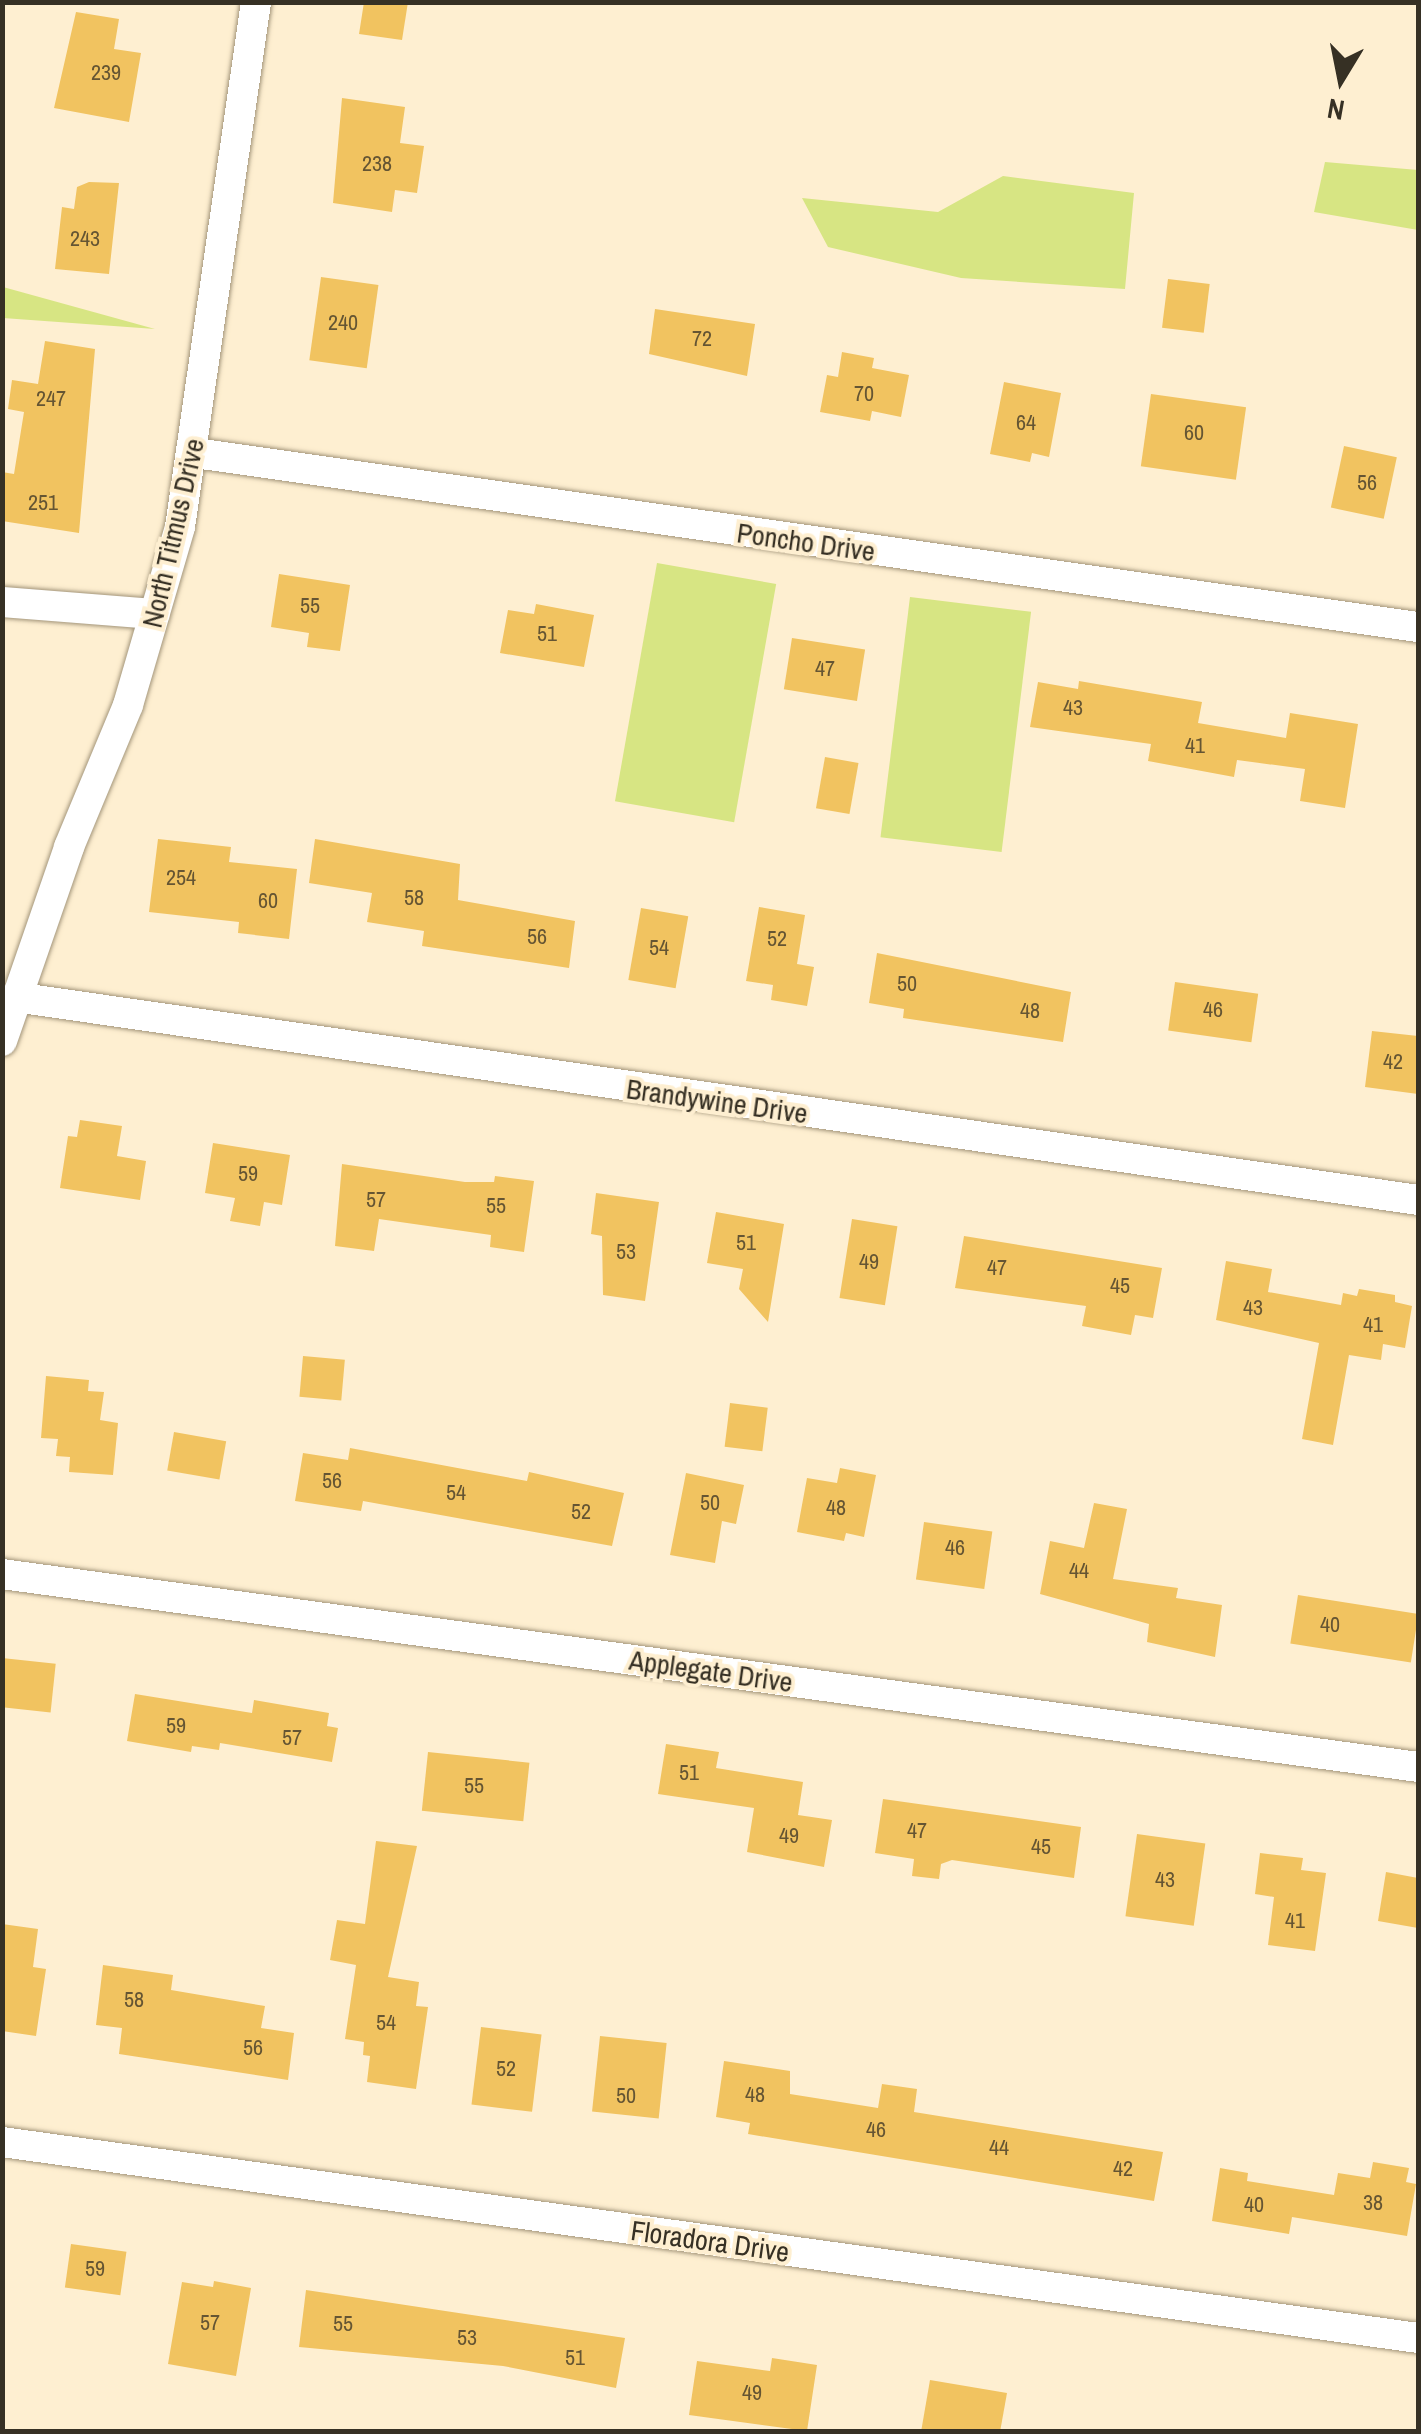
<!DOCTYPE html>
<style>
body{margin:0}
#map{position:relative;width:1421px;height:2434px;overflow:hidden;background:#feefd1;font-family:"Archivo Narrow",sans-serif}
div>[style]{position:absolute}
.green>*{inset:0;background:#d7e583;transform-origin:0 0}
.building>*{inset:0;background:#f1c360;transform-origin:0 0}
.roads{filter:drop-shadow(0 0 2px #a3957a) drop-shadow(0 0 2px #a3957a)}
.minor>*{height:30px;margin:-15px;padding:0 15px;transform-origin:15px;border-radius:15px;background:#fff}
span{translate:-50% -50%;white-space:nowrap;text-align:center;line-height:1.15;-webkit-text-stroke:8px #feefd1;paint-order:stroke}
.number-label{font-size:22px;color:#655533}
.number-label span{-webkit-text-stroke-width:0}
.street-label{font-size:28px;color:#363024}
.frame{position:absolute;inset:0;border:5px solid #363024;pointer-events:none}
.north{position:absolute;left:1291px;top:30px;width:100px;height:100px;-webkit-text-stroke:8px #feefd1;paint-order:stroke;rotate:190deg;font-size:28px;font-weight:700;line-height:40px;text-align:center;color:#363024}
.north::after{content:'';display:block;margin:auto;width:35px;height:45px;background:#363024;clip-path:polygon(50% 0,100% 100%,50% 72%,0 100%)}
</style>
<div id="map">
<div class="green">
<div style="clip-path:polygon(1325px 162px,1418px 170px,1418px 230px,1314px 212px)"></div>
<div style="clip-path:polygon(1003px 176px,1134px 193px,1125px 289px,961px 278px,828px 247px,802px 198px,938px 212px)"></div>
<div style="clip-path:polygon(2px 287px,3px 287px,155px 329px,3px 318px)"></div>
<div style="left:657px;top:563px;width:121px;height:242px;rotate:10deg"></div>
<div style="left:910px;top:597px;width:122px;height:242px;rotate:7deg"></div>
</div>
<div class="building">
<div style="clip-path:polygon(364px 2px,408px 2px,402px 40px,359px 34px)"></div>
<div style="clip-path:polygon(76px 12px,119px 19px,114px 49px,141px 53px,129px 122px,54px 108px)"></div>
<div style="clip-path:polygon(342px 98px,405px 107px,400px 143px,424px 146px,417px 193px,395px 190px,392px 212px,333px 203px)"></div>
<div style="clip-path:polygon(89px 182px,119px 183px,109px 274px,55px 269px,62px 207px,74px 209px,77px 187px)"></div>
<div style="left:321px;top:277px;width:58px;height:84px;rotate:8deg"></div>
<div style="left:1168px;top:279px;width:42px;height:49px;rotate:7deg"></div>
<div style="clip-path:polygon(655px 309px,755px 324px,747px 376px,649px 354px)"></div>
<div style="clip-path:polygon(45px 341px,95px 349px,79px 533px,2px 521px,2px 472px,14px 474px,24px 412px,8px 409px,12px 380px,38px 384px)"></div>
<div style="clip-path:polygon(842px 352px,874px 358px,872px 368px,909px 375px,901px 417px,872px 411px,870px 421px,820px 412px,827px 375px,838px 377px)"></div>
<div style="clip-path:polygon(1004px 382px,1061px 393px,1049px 457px,1032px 453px,1030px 462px,990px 454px)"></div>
<div style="left:1151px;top:394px;width:96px;height:73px;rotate:8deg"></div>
<div style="left:1344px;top:446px;width:54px;height:63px;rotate:12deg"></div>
<div style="clip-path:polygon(279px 574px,350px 585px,340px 651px,307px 647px,309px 633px,271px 627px)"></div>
<div style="clip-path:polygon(536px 604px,594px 615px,584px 667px,500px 653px,508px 610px,534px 614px)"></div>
<div style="left:792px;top:638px;width:74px;height:52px;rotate:9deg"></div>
<div style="clip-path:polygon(1079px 681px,1202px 702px,1198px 723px,1286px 738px,1290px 713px,1358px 724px,1345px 808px,1300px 801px,1305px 769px,1237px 760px,1234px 777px,1148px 761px,1151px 744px,1030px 727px,1038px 682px,1078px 689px)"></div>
<div style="left:825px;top:757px;width:34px;height:52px;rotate:10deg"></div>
<div style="clip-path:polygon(158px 839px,231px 847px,229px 862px,297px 869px,289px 939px,238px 933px,239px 922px,149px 912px)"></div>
<div style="clip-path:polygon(315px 839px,460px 864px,458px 900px,575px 921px,569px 968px,422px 946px,424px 931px,367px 922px,372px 893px,309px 883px)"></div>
<div style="clip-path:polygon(759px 907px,805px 915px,797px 964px,814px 967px,807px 1006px,771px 1000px,773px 985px,746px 981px)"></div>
<div style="left:641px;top:908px;width:48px;height:73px;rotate:10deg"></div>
<div style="clip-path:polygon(877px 953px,1071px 992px,1063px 1042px,903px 1018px,904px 1009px,869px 1003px)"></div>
<div style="left:1175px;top:982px;width:84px;height:49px;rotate:8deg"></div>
<div style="clip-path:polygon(1372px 1031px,1418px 1036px,1418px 1094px,1365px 1087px)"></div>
<div style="clip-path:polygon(80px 1120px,122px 1126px,117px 1156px,146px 1161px,140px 1200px,60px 1188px,68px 1136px,77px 1137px)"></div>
<div style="clip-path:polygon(213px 1143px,290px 1155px,282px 1205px,264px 1202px,260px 1226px,230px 1221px,235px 1198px,205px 1193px)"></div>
<div style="clip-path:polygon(342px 1164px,465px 1182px,494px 1182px,495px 1176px,534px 1181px,524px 1252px,490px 1247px,491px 1235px,379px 1219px,374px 1251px,335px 1246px)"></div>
<div style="clip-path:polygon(596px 1193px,659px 1202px,645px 1301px,603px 1295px,602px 1236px,591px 1234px)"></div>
<div style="clip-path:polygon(716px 1212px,784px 1224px,768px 1322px,739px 1289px,743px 1269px,707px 1263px)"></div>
<div style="left:852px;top:1219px;width:46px;height:80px;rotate:9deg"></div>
<div style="clip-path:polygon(964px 1236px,1162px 1268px,1153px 1318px,1135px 1315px,1131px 1335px,1082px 1326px,1086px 1306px,955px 1288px)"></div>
<div style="clip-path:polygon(1226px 1261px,1272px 1269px,1268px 1292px,1341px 1305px,1343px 1293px,1357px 1296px,1359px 1289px,1395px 1295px,1395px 1302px,1412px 1306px,1405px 1348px,1383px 1344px,1381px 1360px,1349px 1355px,1333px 1445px,1302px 1439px,1319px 1343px,1216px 1320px)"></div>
<div style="left:303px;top:1356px;width:42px;height:41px;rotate:5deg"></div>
<div style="clip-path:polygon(46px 1376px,89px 1380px,88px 1391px,104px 1392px,100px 1420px,118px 1423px,113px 1475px,69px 1472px,70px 1457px,56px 1456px,58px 1439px,41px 1438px)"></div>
<div style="left:730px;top:1403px;width:38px;height:44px;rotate:7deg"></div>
<div style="left:174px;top:1432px;width:53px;height:39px;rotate:10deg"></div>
<div style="clip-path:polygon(350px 1448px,527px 1481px,529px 1472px,624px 1493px,612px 1546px,363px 1501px,361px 1511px,295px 1501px,303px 1453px,348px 1460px)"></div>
<div style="clip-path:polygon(840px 1468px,876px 1475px,864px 1537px,846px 1533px,844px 1541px,797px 1532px,807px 1478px,837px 1483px)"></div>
<div style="clip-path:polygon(686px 1473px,744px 1485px,736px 1524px,722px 1521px,715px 1563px,670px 1555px)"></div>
<div style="clip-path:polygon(1094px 1503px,1127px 1509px,1113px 1579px,1178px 1588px,1176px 1598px,1222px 1605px,1215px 1657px,1147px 1642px,1149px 1624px,1040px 1594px,1050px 1541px,1084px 1548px)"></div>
<div style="left:924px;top:1522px;width:69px;height:58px;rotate:8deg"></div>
<div style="left:1298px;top:1595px;width:122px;height:49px;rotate:9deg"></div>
<div style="left:2px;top:1658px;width:54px;height:49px;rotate:6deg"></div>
<div style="clip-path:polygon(135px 1694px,252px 1713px,254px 1700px,329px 1713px,327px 1726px,338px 1728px,332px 1762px,220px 1743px,219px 1750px,192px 1746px,191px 1752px,127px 1741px)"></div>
<div style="clip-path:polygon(666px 1744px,719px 1752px,716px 1768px,803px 1782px,798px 1815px,832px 1820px,824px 1867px,747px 1852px,754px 1808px,658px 1794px)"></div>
<div style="left:428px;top:1752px;width:102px;height:59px;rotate:6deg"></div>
<div style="clip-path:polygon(883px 1799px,1081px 1827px,1074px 1878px,952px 1860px,941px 1864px,939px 1879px,912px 1876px,914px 1859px,875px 1853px)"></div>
<div style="left:1137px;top:1834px;width:69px;height:83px;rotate:8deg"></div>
<div style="clip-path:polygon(376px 1841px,417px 1846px,388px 1977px,419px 1982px,416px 2006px,428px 2007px,416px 2089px,367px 2082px,370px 2056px,363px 2055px,364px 2042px,345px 2039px,356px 1965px,330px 1960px,337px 1920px,365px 1924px)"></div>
<div style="clip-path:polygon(1260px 1853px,1303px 1858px,1301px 1870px,1326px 1873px,1315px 1951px,1268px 1945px,1274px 1897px,1255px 1894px)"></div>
<div style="clip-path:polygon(1386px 1872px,1418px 1878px,1418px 1928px,1378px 1921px)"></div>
<div style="clip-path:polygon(2px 1924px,38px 1929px,33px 1967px,46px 1969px,36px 2036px,2px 2031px)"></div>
<div style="clip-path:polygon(103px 1965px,173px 1975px,171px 1990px,265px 2006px,261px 2028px,294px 2033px,288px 2080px,119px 2054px,122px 2028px,96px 2025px)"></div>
<div style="left:481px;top:2027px;width:61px;height:78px;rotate:7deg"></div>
<div style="left:600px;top:2036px;width:67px;height:76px;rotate:6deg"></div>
<div style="clip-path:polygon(724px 2061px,790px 2071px,790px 2094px,878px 2108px,882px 2084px,917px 2089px,914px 2112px,1163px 2152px,1154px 2201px,748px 2134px,750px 2123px,716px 2117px)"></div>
<div style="clip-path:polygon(1373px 2162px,1409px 2168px,1406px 2182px,1416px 2184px,1407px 2236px,1292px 2217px,1289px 2234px,1212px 2221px,1220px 2168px,1248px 2173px,1247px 2181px,1334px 2195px,1338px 2173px,1370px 2178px)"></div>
<div style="left:71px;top:2244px;width:56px;height:44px;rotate:8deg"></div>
<div style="clip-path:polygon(214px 2281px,251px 2288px,236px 2376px,168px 2364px,182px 2282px,213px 2287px)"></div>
<div style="clip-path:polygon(306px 2290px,625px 2338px,616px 2388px,503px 2366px,299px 2347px)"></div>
<div style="clip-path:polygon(772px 2358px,817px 2365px,807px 2431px,689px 2415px,697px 2361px,770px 2371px)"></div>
<div style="clip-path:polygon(930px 2380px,1007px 2393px,1000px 2432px,921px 2432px)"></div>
</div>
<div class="roads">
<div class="minor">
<div style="left:195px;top:453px;width:1235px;rotate:8.1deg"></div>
<div style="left:2px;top:602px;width:153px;rotate:4.5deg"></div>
<div style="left:15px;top:997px;width:1418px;rotate:8.23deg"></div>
<div style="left:2px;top:1041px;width:205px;rotate:-70.9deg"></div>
<div style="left:69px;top:847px;width:154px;rotate:-67.4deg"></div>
<div style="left:128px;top:705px;width:185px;rotate:-73.7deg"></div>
<div style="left:180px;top:527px;width:530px;rotate:-81.76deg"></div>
<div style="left:2px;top:1574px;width:1429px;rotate:7.76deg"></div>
<div style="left:2px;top:2142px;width:1430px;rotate:7.88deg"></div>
</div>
</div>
<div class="number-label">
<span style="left:106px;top:73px">239</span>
<span style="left:377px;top:164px">238</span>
<span style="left:85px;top:239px">243</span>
<span style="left:343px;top:323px">240</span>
<span style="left:702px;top:339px">72</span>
<span style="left:864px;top:394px">70</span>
<span style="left:51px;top:399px">247</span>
<span style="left:1026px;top:423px">64</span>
<span style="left:1194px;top:433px">60</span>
<span style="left:1367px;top:483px">56</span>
<span style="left:43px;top:503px">251</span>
<span style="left:310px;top:606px">55</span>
<span style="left:547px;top:634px">51</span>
<span style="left:825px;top:669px">47</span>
<span style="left:1073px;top:708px">43</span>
<span style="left:1195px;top:746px">41</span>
<span style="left:181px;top:878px">254</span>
<span style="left:414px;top:898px">58</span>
<span style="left:268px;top:901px">60</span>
<span style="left:537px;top:937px">56</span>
<span style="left:777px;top:939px">52</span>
<span style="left:659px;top:948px">54</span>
<span style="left:907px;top:984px">50</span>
<span style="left:1213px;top:1010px">46</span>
<span style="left:1030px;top:1011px">48</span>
<span style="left:1393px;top:1062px">42</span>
<span style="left:248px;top:1174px">59</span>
<span style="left:376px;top:1200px">57</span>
<span style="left:496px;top:1206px">55</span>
<span style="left:746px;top:1243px">51</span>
<span style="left:626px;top:1252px">53</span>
<span style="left:869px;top:1262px">49</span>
<span style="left:997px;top:1268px">47</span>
<span style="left:1120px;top:1286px">45</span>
<span style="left:1253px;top:1308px">43</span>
<span style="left:1373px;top:1325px">41</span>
<span style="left:332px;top:1481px">56</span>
<span style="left:456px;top:1493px">54</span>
<span style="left:710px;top:1503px">50</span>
<span style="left:836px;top:1508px">48</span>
<span style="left:581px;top:1512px">52</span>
<span style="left:955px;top:1548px">46</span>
<span style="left:1079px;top:1571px">44</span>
<span style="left:1330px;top:1625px">40</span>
<span style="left:176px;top:1726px">59</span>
<span style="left:292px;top:1738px">57</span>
<span style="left:689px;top:1773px">51</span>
<span style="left:474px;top:1786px">55</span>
<span style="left:917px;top:1831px">47</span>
<span style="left:789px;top:1836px">49</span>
<span style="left:1041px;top:1847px">45</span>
<span style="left:1165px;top:1880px">43</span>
<span style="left:1295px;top:1921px">41</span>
<span style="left:134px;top:2000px">58</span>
<span style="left:386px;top:2023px">54</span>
<span style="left:253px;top:2048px">56</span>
<span style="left:506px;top:2069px">52</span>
<span style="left:755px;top:2095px">48</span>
<span style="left:626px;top:2096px">50</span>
<span style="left:876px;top:2130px">46</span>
<span style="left:999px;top:2148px">44</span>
<span style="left:1123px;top:2169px">42</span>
<span style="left:1373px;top:2203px">38</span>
<span style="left:1254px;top:2205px">40</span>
<span style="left:95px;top:2269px">59</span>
<span style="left:210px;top:2323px">57</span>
<span style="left:343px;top:2324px">55</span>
<span style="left:467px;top:2338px">53</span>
<span style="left:575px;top:2358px">51</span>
<span style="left:752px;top:2393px">49</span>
</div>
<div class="street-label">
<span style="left:173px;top:533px;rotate:-77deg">North Titmus Drive</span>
<span style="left:806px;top:542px;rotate:8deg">Poncho Drive</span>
<span style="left:717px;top:1101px;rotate:8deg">Brandywine Drive</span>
<span style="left:711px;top:1671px;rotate:8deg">Applegate Drive</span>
<span style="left:710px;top:2241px;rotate:8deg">Floradora Drive</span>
</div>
<div class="frame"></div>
<div class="north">N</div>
</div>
